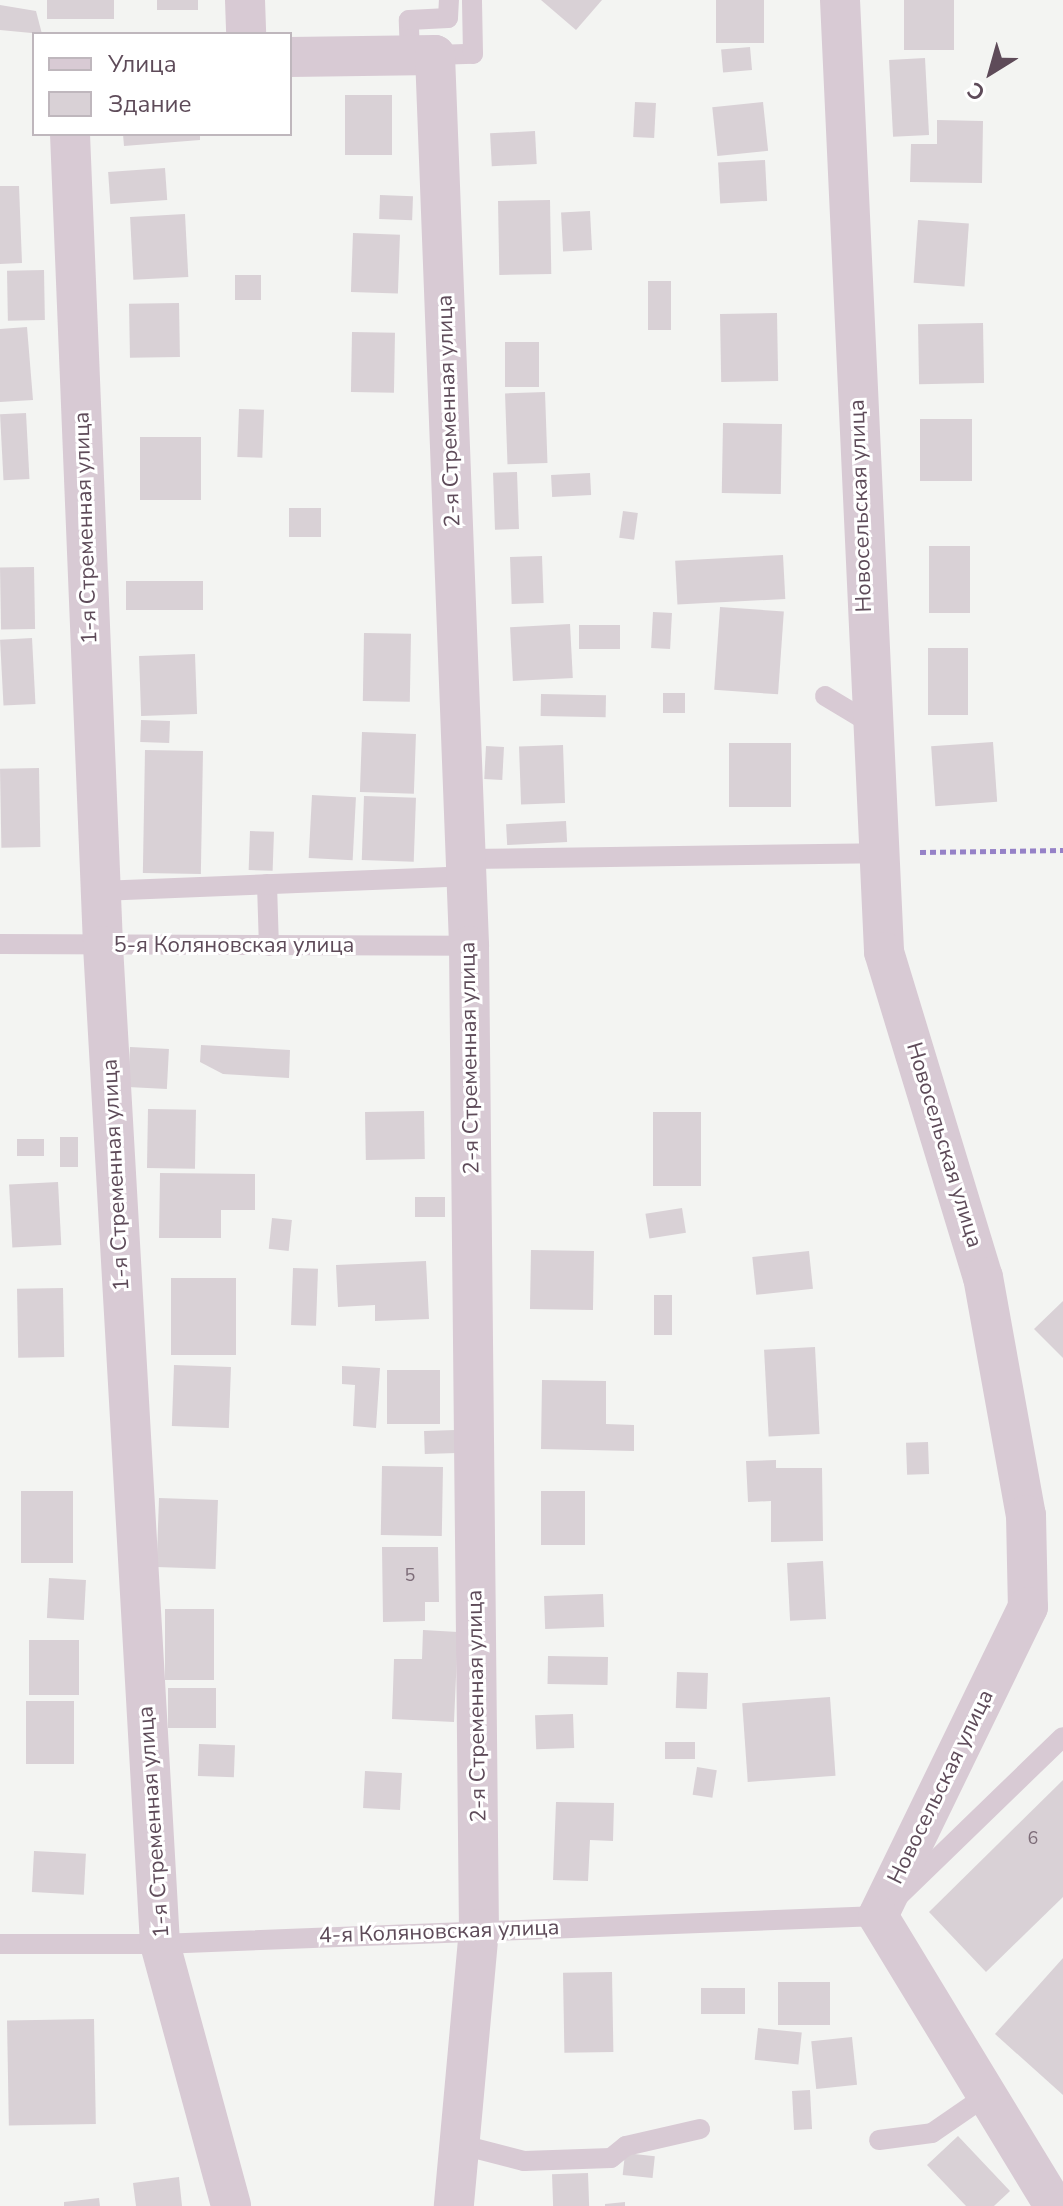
<!DOCTYPE html>
<meta charset="utf-8">
<style>
body{margin:0}
#map{position:relative;width:1063px;height:2206px;overflow:hidden;background:#f3f4f2;font-family:"Nunito Sans",sans-serif}
div>[style]{position:absolute}
.building>*{inset:0;background:#d9d1d6;transform-origin:0 0}
.path>*{height:5px;margin-top:-2.5px;transform-origin:0;background:repeating-linear-gradient(90deg,#9581c7 0 6px,transparent 0 10px)}
.lane>*{height:20px;margin:-10px;padding:0 10px;transform-origin:10px;border-radius:10px;background:#d8cad4}
.street>*{height:40px;margin:-20px;padding:0 20px;transform-origin:20px;border-radius:20px;background:#d8cad4}
span{translate:-50% -50%;white-space:nowrap;text-align:center;line-height:1.15;-webkit-text-stroke:6px #fff;paint-order:stroke}
.number-label{font-size:18px;color:#7d6c78}
.number-label span{-webkit-text-stroke-width:0}
.street-label{font-size:22px;color:#5e4b59}
.legend{position:absolute;left:32px;top:32px;width:260px;height:104px;box-sizing:border-box;background:#fff;border:2px solid #bfb7bd;margin:0;padding:10px 14px;list-style:none;font-size:24px;color:#5e4b59}
.legend li{display:flex;align-items:center;gap:16px;height:40px}
.legend b{width:40px;border:2px solid #bfb7bd}
.north{position:absolute;left:951px;top:32px;width:80px;height:80px;-webkit-text-stroke:6px #fff;paint-order:stroke;rotate:217deg;font-size:22px;font-weight:700;line-height:32px;text-align:center;color:#5e4b59}
.north::after{content:'';display:block;margin:auto;width:28px;height:36px;background:#5e4b59;clip-path:polygon(50% 0,100% 100%,50% 72%,0 100%)}
</style>
<div id="map">
<div class="building">
<div style="left:47px;top:0;width:67px;height:19px"></div>
<div style="left:157px;top:0;width:41px;height:10px"></div>
<div style="clip-path:polygon(541px 0,602px 0,576px 30px)"></div>
<div style="left:716px;top:0;width:48px;height:43px"></div>
<div style="left:904px;top:0;width:50px;height:50px"></div>
<div style="clip-path:polygon(0 5px,36px 11px,42px 34px,0 30px)"></div>
<div style="left:750px;top:47px;width:23px;height:29px;rotate:85deg"></div>
<div style="left:925px;top:58px;width:77px;height:36px;rotate:87deg"></div>
<div style="left:345px;top:95px;width:47px;height:60px"></div>
<div style="left:635px;top:102px;width:21px;height:35px;rotate:3deg"></div>
<div style="left:763px;top:102px;width:49px;height:51px;rotate:84deg"></div>
<div style="clip-path:polygon(937px 120px,983px 121px,982px 183px,910px 182px,911px 144px,937px 144px)"></div>
<div style="left:535px;top:131px;width:33px;height:45px;rotate:87deg"></div>
<div style="clip-path:polygon(123px 134px,200px 134px,200px 140px,124px 146px)"></div>
<div style="left:765px;top:160px;width:41px;height:47px;rotate:87deg"></div>
<div style="left:165px;top:168px;width:32px;height:57px;rotate:86deg"></div>
<div style="clip-path:polygon(0 186px,19px 186px,22px 263px,0 264px)"></div>
<div style="left:380px;top:195px;width:33px;height:24px;rotate:2deg"></div>
<div style="left:550px;top:200px;width:74px;height:52px;rotate:89deg"></div>
<div style="left:590px;top:211px;width:39px;height:29px;rotate:87deg"></div>
<div style="left:185px;top:214px;width:63px;height:55px;rotate:87deg"></div>
<div style="left:918px;top:220px;width:51px;height:63px;rotate:4deg"></div>
<div style="left:353px;top:233px;width:47px;height:59px;rotate:2deg"></div>
<div style="left:44px;top:270px;width:50px;height:37px;rotate:89deg"></div>
<div style="left:261px;top:275px;width:25px;height:26px;rotate:90deg"></div>
<div style="left:648px;top:281px;width:23px;height:49px"></div>
<div style="left:179px;top:303px;width:54px;height:50px;rotate:89deg"></div>
<div style="left:777px;top:313px;width:68px;height:57px;rotate:89deg"></div>
<div style="left:983px;top:323px;width:60px;height:65px;rotate:89deg"></div>
<div style="clip-path:polygon(27px 327px,33px 400px,0 402px,0 329px)"></div>
<div style="left:352px;top:332px;width:43px;height:60px;rotate:1deg"></div>
<div style="left:505px;top:342px;width:34px;height:45px"></div>
<div style="left:545px;top:392px;width:71px;height:40px;rotate:88deg"></div>
<div style="left:239px;top:409px;width:25px;height:48px;rotate:2deg"></div>
<div style="left:26px;top:413px;width:66px;height:26px;rotate:87deg"></div>
<div style="left:920px;top:419px;width:52px;height:62px"></div>
<div style="left:723px;top:423px;width:59px;height:70px;rotate:1deg"></div>
<div style="left:140px;top:437px;width:61px;height:63px"></div>
<div style="left:517px;top:472px;width:57px;height:24px;rotate:88deg"></div>
<div style="left:590px;top:473px;width:22px;height:39px;rotate:87deg"></div>
<div style="left:289px;top:508px;width:32px;height:29px"></div>
<div style="left:623px;top:511px;width:15px;height:27px;rotate:8deg"></div>
<div style="left:929px;top:546px;width:41px;height:67px"></div>
<div style="left:783px;top:555px;width:44px;height:108px;rotate:87deg"></div>
<div style="left:542px;top:556px;width:47px;height:32px;rotate:88deg"></div>
<div style="left:34px;top:567px;width:62px;height:34px;rotate:89deg"></div>
<div style="left:203px;top:581px;width:29px;height:77px;rotate:90deg"></div>
<div style="left:720px;top:607px;width:64px;height:83px;rotate:4deg"></div>
<div style="left:653px;top:612px;width:19px;height:36px;rotate:3deg"></div>
<div style="left:570px;top:624px;width:54px;height:60px;rotate:87deg"></div>
<div style="left:620px;top:625px;width:24px;height:41px;rotate:90deg"></div>
<div style="left:364px;top:633px;width:47px;height:68px;rotate:1deg"></div>
<div style="left:32px;top:638px;width:66px;height:32px;rotate:87deg"></div>
<div style="left:928px;top:648px;width:40px;height:67px"></div>
<div style="left:195px;top:654px;width:60px;height:56px;rotate:88deg"></div>
<div style="left:663px;top:693px;width:22px;height:20px"></div>
<div style="left:541px;top:694px;width:65px;height:22px;rotate:1deg"></div>
<div style="left:141px;top:720px;width:29px;height:22px;rotate:2deg"></div>
<div style="left:362px;top:732px;width:54px;height:60px;rotate:2deg"></div>
<div style="left:993px;top:742px;width:60px;height:62px;rotate:86deg"></div>
<div style="left:791px;top:743px;width:64px;height:62px;rotate:90deg"></div>
<div style="left:563px;top:745px;width:58px;height:44px;rotate:88deg"></div>
<div style="left:486px;top:746px;width:18px;height:33px;rotate:3deg"></div>
<div style="left:145px;top:750px;width:58px;height:123px;rotate:1deg"></div>
<div style="left:39px;top:768px;width:79px;height:39px;rotate:89deg"></div>
<div style="left:312px;top:795px;width:44px;height:63px;rotate:3deg"></div>
<div style="left:364px;top:796px;width:52px;height:64px;rotate:2deg"></div>
<div style="left:566px;top:821px;width:21px;height:60px;rotate:87deg"></div>
<div style="left:250px;top:831px;width:24px;height:39px;rotate:2deg"></div>
<div style="clip-path:polygon(201px 1045px,290px 1050px,289px 1078px,223px 1074px,200px 1062px)"></div>
<div style="left:130px;top:1047px;width:39px;height:40px;rotate:3deg"></div>
<div style="left:148px;top:1109px;width:48px;height:59px;rotate:1deg"></div>
<div style="left:424px;top:1111px;width:48px;height:59px;rotate:89deg"></div>
<div style="left:653px;top:1112px;width:48px;height:74px"></div>
<div style="left:60px;top:1137px;width:18px;height:30px"></div>
<div style="left:17px;top:1139px;width:27px;height:17px"></div>
<div style="clip-path:polygon(160px 1173px,255px 1174px,255px 1210px,221px 1210px,221px 1238px,159px 1238px)"></div>
<div style="left:58px;top:1182px;width:63px;height:49px;rotate:87deg"></div>
<div style="left:415px;top:1197px;width:30px;height:20px"></div>
<div style="left:682px;top:1208px;width:25px;height:37px;rotate:81deg"></div>
<div style="left:272px;top:1218px;width:20px;height:31px;rotate:6deg"></div>
<div style="left:531px;top:1250px;width:63px;height:59px;rotate:1deg"></div>
<div style="left:809px;top:1251px;width:38px;height:57px;rotate:84deg"></div>
<div style="clip-path:polygon(426px 1261px,429px 1319px,375px 1321px,375px 1305px,338px 1307px,336px 1265px)"></div>
<div style="left:293px;top:1268px;width:25px;height:57px;rotate:2deg"></div>
<div style="left:171px;top:1278px;width:65px;height:77px"></div>
<div style="left:63px;top:1288px;width:69px;height:46px;rotate:89deg"></div>
<div style="left:654px;top:1295px;width:18px;height:40px"></div>
<div style="clip-path:polygon(1063px 1301px,1063px 1358px,1034px 1329px)"></div>
<div style="left:815px;top:1347px;width:87px;height:51px;rotate:87deg"></div>
<div style="left:174px;top:1365px;width:57px;height:61px;rotate:2deg"></div>
<div style="clip-path:polygon(342px 1366px,380px 1368px,376px 1428px,353px 1426px,355px 1385px,342px 1384px)"></div>
<div style="left:387px;top:1370px;width:53px;height:54px"></div>
<div style="clip-path:polygon(542px 1380px,606px 1381px,606px 1424px,634px 1425px,634px 1451px,541px 1449px)"></div>
<div style="left:456px;top:1430px;width:23px;height:32px;rotate:88deg"></div>
<div style="left:928px;top:1442px;width:32px;height:22px;rotate:88deg"></div>
<div style="clip-path:polygon(776px 1460px,776px 1468px,822px 1468px,823px 1541px,771px 1542px,771px 1501px,748px 1502px,746px 1461px)"></div>
<div style="left:382px;top:1466px;width:61px;height:69px;rotate:1deg"></div>
<div style="left:21px;top:1491px;width:52px;height:72px"></div>
<div style="left:541px;top:1491px;width:44px;height:54px"></div>
<div style="left:159px;top:1498px;width:59px;height:69px;rotate:2deg"></div>
<div style="clip-path:polygon(382px 1547px,438px 1547px,439px 1602px,425px 1602px,425px 1621px,383px 1622px)"></div>
<div style="left:823px;top:1561px;width:58px;height:36px;rotate:87deg"></div>
<div style="left:49px;top:1578px;width:37px;height:40px;rotate:3deg"></div>
<div style="left:603px;top:1594px;width:33px;height:59px;rotate:88deg"></div>
<div style="left:165px;top:1609px;width:49px;height:71px"></div>
<div style="clip-path:polygon(423px 1630px,458px 1632px,454px 1722px,392px 1719px,394px 1659px,422px 1659px)"></div>
<div style="left:29px;top:1640px;width:50px;height:55px"></div>
<div style="left:548px;top:1656px;width:60px;height:28px;rotate:1deg"></div>
<div style="left:677px;top:1672px;width:31px;height:36px;rotate:2deg"></div>
<div style="left:168px;top:1688px;width:48px;height:40px"></div>
<div style="left:830px;top:1697px;width:79px;height:88px;rotate:86deg"></div>
<div style="left:26px;top:1701px;width:48px;height:63px"></div>
<div style="left:573px;top:1714px;width:34px;height:38px;rotate:88deg"></div>
<div style="left:695px;top:1742px;width:17px;height:30px;rotate:90deg"></div>
<div style="left:199px;top:1744px;width:36px;height:32px;rotate:2deg"></div>
<div style="left:697px;top:1767px;width:20px;height:28px;rotate:9deg"></div>
<div style="left:365px;top:1771px;width:37px;height:37px;rotate:3deg"></div>
<div style="clip-path:polygon(1063px 1780px,1063px 1897px,986px 1972px,929px 1912px)"></div>
<div style="clip-path:polygon(556px 1802px,614px 1803px,613px 1841px,590px 1840px,588px 1881px,553px 1880px)"></div>
<div style="left:34px;top:1851px;width:52px;height:41px;rotate:3deg"></div>
<div style="clip-path:polygon(1063px 1958px,1063px 2095px,995px 2034px)"></div>
<div style="left:612px;top:1972px;width:80px;height:49px;rotate:89deg"></div>
<div style="left:830px;top:1982px;width:43px;height:52px;rotate:90deg"></div>
<div style="left:701px;top:1988px;width:44px;height:26px"></div>
<div style="left:94px;top:2019px;width:105px;height:87px;rotate:89deg"></div>
<div style="left:758px;top:2028px;width:44px;height:32px;rotate:6deg"></div>
<div style="left:852px;top:2037px;width:48px;height:41px;rotate:84deg"></div>
<div style="left:810px;top:2090px;width:39px;height:18px;rotate:87deg"></div>
<div style="clip-path:polygon(958px 2136px,1010px 2191px,994px 2206px,966px 2206px,927px 2165px)"></div>
<div style="left:625px;top:2153px;width:30px;height:22px;rotate:6deg"></div>
<div style="left:588px;top:2173px;width:33px;height:36px;rotate:88deg"></div>
<div style="clip-path:polygon(179px 2177px,182px 2206px,136px 2206px,133px 2183px)"></div>
<div style="clip-path:polygon(99px 2198px,100px 2206px,64px 2206px,64px 2202px)"></div>
<div style="clip-path:polygon(625px 2202px,625px 2206px,605px 2206px,605px 2204px)"></div>
</div>
<div class="path">
<div style="left:920px;top:852px;width:143px;rotate:-0.8deg"></div>
</div>
<div class="lane">
<div style="left:435px;top:55px;width:38px;rotate:-2deg"></div>
<div style="left:473px;top:54px;width:54px;rotate:-91.1deg"></div>
<div style="left:410px;top:56px;width:36px;rotate:-92deg"></div>
<div style="left:409px;top:20px;width:39px;rotate:-3deg"></div>
<div style="left:448px;top:18px;width:18px;rotate:-87deg"></div>
<div style="left:825px;top:696px;width:52px;rotate:31deg"></div>
<div style="left:466px;top:859px;width:412px;rotate:-0.8deg"></div>
<div style="left:267px;top:884px;width:62px;rotate:88.2deg"></div>
<div style="left:100px;top:891px;width:366px;rotate:-2.3deg"></div>
<div style="left:0;top:944px;width:469px;rotate:0.2deg"></div>
<div style="left:0;top:1944px;width:160px"></div>
<div style="left:160px;top:1944px;width:719px;rotate:-2.23deg"></div>
<div style="left:878px;top:1916px;width:257px;rotate:-44.1deg"></div>
<div style="left:879px;top:2140px;width:53px;rotate:-7.5deg"></div>
<div style="left:932px;top:2133px;width:67px;rotate:-34.6deg"></div>
<div style="left:462px;top:2145px;width:64px;rotate:14.5deg"></div>
<div style="left:524px;top:2161px;width:87px;rotate:-2deg"></div>
<div style="left:611px;top:2158px;width:19px;rotate:-39deg"></div>
<div style="left:626px;top:2146px;width:76px;rotate:-12.9deg"></div>
</div>
<div class="street">
<div style="left:245px;top:0;width:34px;rotate:88deg"></div>
<div style="left:840px;top:0;width:953px;rotate:87.35deg"></div>
<div style="left:884px;top:952px;width:340px;rotate:73.1deg"></div>
<div style="left:983px;top:1277px;width:242px;rotate:79.8deg"></div>
<div style="left:1026px;top:1515px;width:92px;rotate:88.8deg"></div>
<div style="left:1028px;top:1607px;width:343px;rotate:115.9deg"></div>
<div style="left:878px;top:1916px;width:339px;rotate:58.7deg"></div>
<div style="left:290px;top:57px;width:145px;rotate:-0.8deg"></div>
<div style="left:435px;top:55px;width:892px;rotate:87.81deg"></div>
<div style="left:469px;top:946px;width:983px;rotate:89.42deg"></div>
<div style="left:479px;top:1929px;width:278px;rotate:95.2deg"></div>
<div style="left:70px;top:134px;width:813px;rotate:87.67deg"></div>
<div style="left:103px;top:946px;width:1000px;rotate:86.73deg"></div>
<div style="left:160px;top:1944px;width:271px;rotate:74.8deg"></div>
</div>
<div class="number-label">
<span style="left:410px;top:1575px">5</span>
<span style="left:1033px;top:1838px">6</span>
</div>
<div class="street-label">
<span style="left:449px;top:411px;rotate:-92deg">2-я Стременная улица</span>
<span style="left:861px;top:506px;rotate:-92deg">Новосельская улица</span>
<span style="left:86px;top:528px;rotate:-92deg">1-я Стременная улица</span>
<span style="left:234px;top:946px">5-я Коляновская улица</span>
<span style="left:470px;top:1058px;rotate:-91deg">2-я Стременная улица</span>
<span style="left:944px;top:1145px;rotate:73deg">Новосельская улица</span>
<span style="left:116px;top:1175px;rotate:-93deg">1-я Стременная улица</span>
<span style="left:477px;top:1706px;rotate:-91deg">2-я Стременная улица</span>
<span style="left:941px;top:1787px;rotate:-64deg">Новосельская улица</span>
<span style="left:154px;top:1822px;rotate:-94deg">1-я Стременная улица</span>
<span style="left:439px;top:1932px;rotate:-2deg">4-я Коляновская улица</span>
</div>
<ul class="legend">
<li><b style="height:10px;background:#d8cad4"></b>Улица</li>
<li><b style="height:22px;background:#d9d1d6"></b>Здание</li>
</ul>
<div class="north">С</div>
</div>
